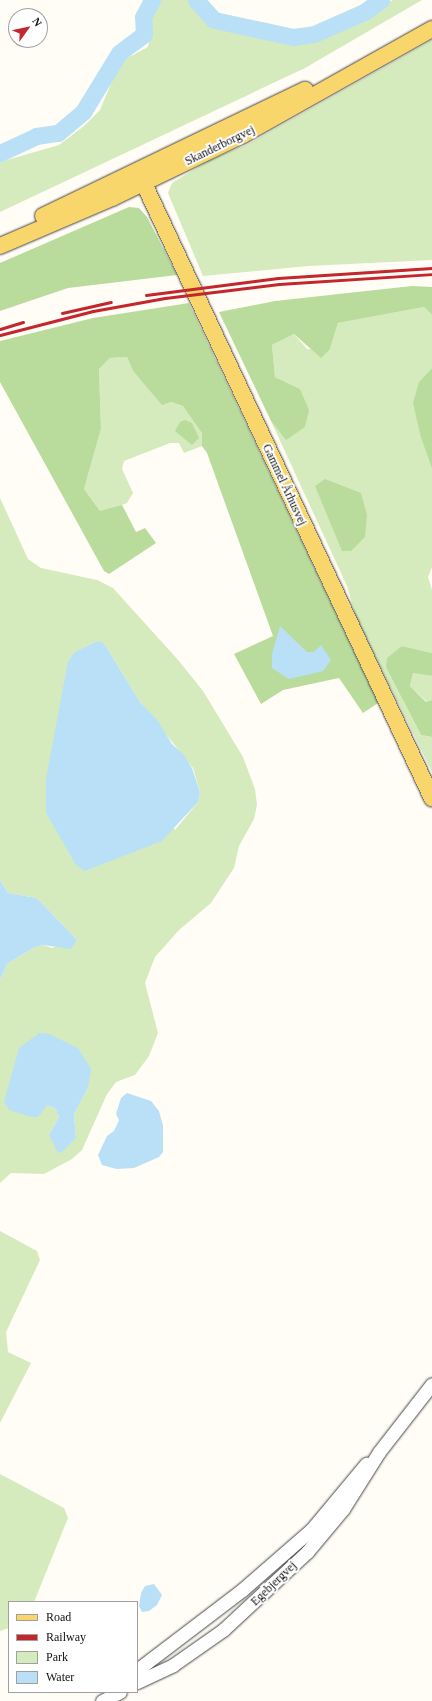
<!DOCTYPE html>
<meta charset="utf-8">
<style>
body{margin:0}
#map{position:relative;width:432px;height:1701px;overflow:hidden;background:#fffdf5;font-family:Georgia,serif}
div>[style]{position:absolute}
.green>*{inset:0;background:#d5ebbd}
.forest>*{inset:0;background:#b9dc9c}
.water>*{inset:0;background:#b9e0f7}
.river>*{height:17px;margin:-8.5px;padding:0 8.5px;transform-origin:8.5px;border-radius:8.5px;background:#b9e0f7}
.roads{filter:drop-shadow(0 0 1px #444) drop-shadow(0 0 1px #444)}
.minor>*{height:13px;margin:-6.5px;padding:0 6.5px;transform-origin:6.5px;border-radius:6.5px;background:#fff}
.major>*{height:16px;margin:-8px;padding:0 8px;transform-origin:8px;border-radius:8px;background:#f9d66b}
.rail>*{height:3px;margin:-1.5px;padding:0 1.5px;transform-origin:1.5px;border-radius:1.5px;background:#c4262e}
span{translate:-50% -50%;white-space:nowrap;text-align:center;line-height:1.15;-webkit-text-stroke:4px #fff;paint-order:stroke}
.street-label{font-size:12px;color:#111}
.legend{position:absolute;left:8px;top:1601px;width:130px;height:92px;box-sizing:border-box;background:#fff;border:1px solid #a0a0a0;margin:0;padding:5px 7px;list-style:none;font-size:12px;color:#111}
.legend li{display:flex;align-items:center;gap:8px;height:20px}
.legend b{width:20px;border:1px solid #a0a0a0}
.north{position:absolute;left:8px;top:8px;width:40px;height:40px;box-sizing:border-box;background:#fff;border:1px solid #a0a0a0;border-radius:50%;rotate:57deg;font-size:11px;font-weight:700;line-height:16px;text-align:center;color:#111}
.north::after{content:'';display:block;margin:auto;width:14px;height:18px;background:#c4262e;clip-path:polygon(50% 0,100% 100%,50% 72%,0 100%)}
</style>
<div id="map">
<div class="green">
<div style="clip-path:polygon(157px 0,191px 0,224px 29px,262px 33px,296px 45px,314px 42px,393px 0,422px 0,305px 68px,0 212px,0 162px,59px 145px,84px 126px,100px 110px,120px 62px,148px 47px,151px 33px,148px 13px)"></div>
<div style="clip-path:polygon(432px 40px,432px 260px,308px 266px,203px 276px,168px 193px,172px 183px,208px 161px,248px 144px)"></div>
<div style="clip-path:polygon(424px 307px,432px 315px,432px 368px,419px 382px,421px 438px,432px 469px,432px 567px,428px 577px,432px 590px,432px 653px,402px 646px,403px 700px,421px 735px,432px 737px,432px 772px,356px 617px,347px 586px,271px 421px,287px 439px,300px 389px,275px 377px,272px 345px,294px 334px,307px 349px,330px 349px,338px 323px)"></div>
<div style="clip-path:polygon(127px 357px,133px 371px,162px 404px,171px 402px,183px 406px,196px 421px,202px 433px,202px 446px,184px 453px,179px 443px,170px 443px,124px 461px,122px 469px,133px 493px,127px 503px,104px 512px,100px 511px,84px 489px,101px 429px,99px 369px,110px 358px)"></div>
<div style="clip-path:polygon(evenodd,0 498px,28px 559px,41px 568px,97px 580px,113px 588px,179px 661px,203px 691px,243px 757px,255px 789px,257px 805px,254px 819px,239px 846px,234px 868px,211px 903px,179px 930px,155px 957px,145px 983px,158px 1033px,149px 1056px,135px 1075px,116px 1082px,107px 1094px,82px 1150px,72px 1159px,44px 1174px,11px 1173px,0 1183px,0 980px,7px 964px,33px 948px,43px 945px,52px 948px,77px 940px,37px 898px,8px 893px,0 880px,0 498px,95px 642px,107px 648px,140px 702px,193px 768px,200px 792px,198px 802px,175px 830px,68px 661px,76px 652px,95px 642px,0 498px,88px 1088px,74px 1114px,76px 1138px,49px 1135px,59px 1117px,55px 1108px,47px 1105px,88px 1088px)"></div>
<div style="clip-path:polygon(413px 673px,432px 676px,432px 700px,427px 702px,410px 686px)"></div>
<div style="clip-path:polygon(0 1231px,37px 1251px,40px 1260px,6px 1332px,8px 1352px,31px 1363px,0 1423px)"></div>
<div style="clip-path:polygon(0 1474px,64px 1508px,68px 1518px,34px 1602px,9px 1602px,9px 1628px,0 1631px)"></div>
</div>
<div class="forest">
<div style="clip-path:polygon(129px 207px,139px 208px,147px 217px,177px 275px,68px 288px,0 311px,0 263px)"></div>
<div style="clip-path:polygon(412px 286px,432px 287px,432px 315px,424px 307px,338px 323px,330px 349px,321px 358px,294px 334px,272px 345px,275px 377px,300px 389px,309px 410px,305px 427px,286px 440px,271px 421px,219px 312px,275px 301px)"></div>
<div style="clip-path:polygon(189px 303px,378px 703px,363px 713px,339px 678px,283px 690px,261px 704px,234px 654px,273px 636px,207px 453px,202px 446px,202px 433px,183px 406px,171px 402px,162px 405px,133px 371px,127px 357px,110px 358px,99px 369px,101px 429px,84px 489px,100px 511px,122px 505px,136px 532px,145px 528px,156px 543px,109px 574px,104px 571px,0 382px,0 341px,93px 318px)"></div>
<div style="clip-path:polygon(432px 368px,432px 469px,421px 438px,413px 403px,419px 382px)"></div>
<div style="clip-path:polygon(185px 420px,192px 423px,199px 438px,192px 445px,175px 431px,180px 422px)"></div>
<div style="clip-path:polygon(325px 479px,361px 493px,367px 515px,365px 537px,351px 551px,342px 551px,315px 486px)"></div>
<div style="clip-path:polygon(402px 646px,432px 653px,432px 676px,413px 673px,410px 686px,426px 702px,432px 700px,432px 737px,421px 735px,386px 667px,387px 658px)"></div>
</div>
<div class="water">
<div style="clip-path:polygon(280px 626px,307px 652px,314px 652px,321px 645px,331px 660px,323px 671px,289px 679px,272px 668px,272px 654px)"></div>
<div style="clip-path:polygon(95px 642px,102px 642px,107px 648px,140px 702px,158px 721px,172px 744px,184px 755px,192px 768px,200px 792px,198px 802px,162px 841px,85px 871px,76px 865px,46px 813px,46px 779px,68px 661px,75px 652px)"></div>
<div style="clip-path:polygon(0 880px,8px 893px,37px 898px,77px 940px,71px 949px,43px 945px,33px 948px,7px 964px,0 980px)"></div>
<div style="clip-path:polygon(39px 1033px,49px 1034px,78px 1048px,91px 1069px,88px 1088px,74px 1114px,76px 1138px,62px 1152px,58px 1153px,49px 1135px,59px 1117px,55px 1108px,47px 1105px,38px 1117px,32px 1117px,9px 1110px,4px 1102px,19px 1048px)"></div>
<div style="clip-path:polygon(127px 1093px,151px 1101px,159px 1111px,163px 1126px,163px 1152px,159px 1157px,134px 1168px,117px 1169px,102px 1165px,98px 1155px,107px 1136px,114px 1131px,119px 1120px,116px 1114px,121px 1098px)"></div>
<div style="clip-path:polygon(154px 1584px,162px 1595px,157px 1605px,149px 1611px,142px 1612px,139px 1606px,141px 1593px,145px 1586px)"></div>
</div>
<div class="river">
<div style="left:196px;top:0;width:27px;rotate:48deg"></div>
<div style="left:214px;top:20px;width:81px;rotate:12.1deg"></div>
<div style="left:293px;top:37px;width:21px;rotate:-8deg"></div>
<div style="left:314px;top:34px;width:55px;rotate:-23.7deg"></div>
<div style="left:364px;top:12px;width:21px;rotate:-35deg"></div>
<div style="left:0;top:153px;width:40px;rotate:-25deg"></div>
<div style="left:36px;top:136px;width:22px;rotate:-8deg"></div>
<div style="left:58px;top:133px;width:33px;rotate:-40deg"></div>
<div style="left:83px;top:112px;width:69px;rotate:-58.6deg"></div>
<div style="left:119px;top:53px;width:31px;rotate:-37deg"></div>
<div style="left:144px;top:34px;width:17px;rotate:-93deg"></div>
<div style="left:143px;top:17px;width:19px;rotate:-62deg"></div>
</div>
<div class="roads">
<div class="minor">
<div style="left:137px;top:1670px;width:132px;rotate:-37.3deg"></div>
<div style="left:242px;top:1590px;width:93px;rotate:-41.1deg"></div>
<div style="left:312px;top:1529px;width:85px;rotate:-50.3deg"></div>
<div style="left:137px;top:1682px;width:40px;rotate:-25deg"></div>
<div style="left:173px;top:1665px;width:61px;rotate:-35deg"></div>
<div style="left:223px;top:1630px;width:115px;rotate:-42.9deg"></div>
<div style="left:307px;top:1552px;width:56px;rotate:-50.1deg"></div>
<div style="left:343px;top:1509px;width:67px;rotate:-57.7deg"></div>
<div style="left:379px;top:1452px;width:86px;rotate:-52.1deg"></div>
<div style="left:102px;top:1701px;width:20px;rotate:-27deg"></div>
</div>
<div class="major">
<div style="left:138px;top:171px;width:693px;rotate:64.88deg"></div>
<div style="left:43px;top:216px;width:291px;rotate:-25.7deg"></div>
<div style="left:0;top:246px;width:122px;rotate:-23.2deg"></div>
<div style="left:112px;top:198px;width:145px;rotate:-25.7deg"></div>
<div style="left:243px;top:135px;width:217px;rotate:-29.3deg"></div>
</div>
</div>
<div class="rail">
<div style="left:146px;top:295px;width:133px;rotate:-7.3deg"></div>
<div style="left:278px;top:278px;width:154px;rotate:-3.7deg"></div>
<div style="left:62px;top:313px;width:50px;rotate:-12.7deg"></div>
<div style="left:0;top:329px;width:24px;rotate:-17deg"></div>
<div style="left:0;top:335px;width:96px;rotate:-14.5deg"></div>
<div style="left:93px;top:311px;width:73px;rotate:-10.2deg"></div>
<div style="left:165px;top:298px;width:115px;rotate:-7deg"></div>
<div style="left:279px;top:284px;width:153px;rotate:-3.7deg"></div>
</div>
<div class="street-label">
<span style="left:220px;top:146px;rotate:-26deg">Skanderborgvej</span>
<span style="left:284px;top:485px;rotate:65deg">Gammel Århusvej</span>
<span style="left:274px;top:1584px;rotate:-44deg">Egebjergvej</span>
</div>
<ul class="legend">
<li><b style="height:5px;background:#f9d66b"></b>Road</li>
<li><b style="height:5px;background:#c4262e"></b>Railway</li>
<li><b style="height:11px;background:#d5ebbd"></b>Park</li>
<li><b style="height:11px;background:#b9e0f7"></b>Water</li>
</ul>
<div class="north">N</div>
</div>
